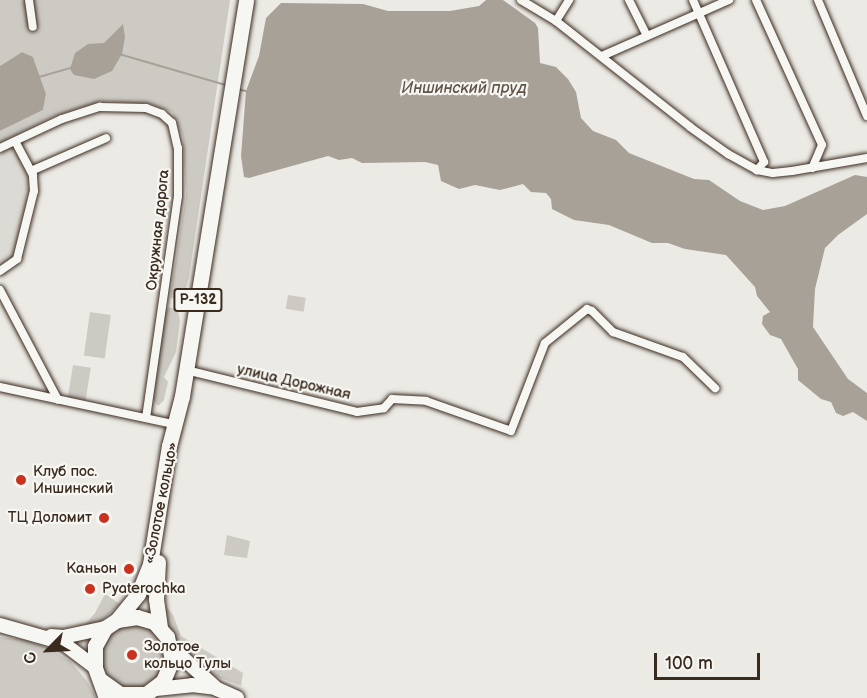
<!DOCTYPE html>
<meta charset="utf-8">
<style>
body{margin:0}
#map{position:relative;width:867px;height:698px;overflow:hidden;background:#ebeae5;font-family:"Balsamiq Sans",sans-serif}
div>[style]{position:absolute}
.built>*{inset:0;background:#dcdad4}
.green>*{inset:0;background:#cdcac4;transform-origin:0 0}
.round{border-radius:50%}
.water>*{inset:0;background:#a8a198}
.stream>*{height:2px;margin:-1px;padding:0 1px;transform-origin:1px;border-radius:1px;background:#a8a198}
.roads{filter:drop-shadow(0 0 2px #3b2a1e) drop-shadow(0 0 2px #3b2a1e)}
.street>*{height:8px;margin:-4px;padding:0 4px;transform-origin:4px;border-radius:4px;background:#f6f6f2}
.primary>*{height:14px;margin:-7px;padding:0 7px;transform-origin:7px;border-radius:7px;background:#f6f6f2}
.highway>*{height:15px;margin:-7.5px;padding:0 7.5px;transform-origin:7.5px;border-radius:7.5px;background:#f6f6f2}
.dots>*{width:16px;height:16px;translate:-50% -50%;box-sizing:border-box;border:3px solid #f6f6f2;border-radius:50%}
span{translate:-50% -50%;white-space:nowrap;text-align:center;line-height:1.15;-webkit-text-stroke:4.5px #f6f6f2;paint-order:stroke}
.shield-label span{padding:2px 4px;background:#f6f6f2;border:2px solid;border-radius:4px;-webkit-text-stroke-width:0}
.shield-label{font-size:14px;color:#3b2a1e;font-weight:700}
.street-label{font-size:15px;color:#3b2a1e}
.poi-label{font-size:15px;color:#3b2a1e}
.left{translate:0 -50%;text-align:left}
.right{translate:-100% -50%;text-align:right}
.water-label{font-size:16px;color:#615449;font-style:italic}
.north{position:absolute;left:18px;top:620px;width:60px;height:60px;-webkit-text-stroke:4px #f6f6f2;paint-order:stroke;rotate:246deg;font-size:16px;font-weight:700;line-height:24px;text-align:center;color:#3b2a1e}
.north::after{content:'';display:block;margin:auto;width:21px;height:27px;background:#3b2a1e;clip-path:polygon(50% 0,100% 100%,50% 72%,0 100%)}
.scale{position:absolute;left:654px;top:653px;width:106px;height:27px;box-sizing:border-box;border:3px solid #3b2a1e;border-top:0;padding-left:8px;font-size:18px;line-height:21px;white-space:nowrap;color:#3b2a1e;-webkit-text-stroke:4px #f6f6f2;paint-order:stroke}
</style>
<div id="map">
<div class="built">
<div style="clip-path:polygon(13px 147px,27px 173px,29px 191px,16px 256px,0 266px,0 153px)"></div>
</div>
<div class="green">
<div style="clip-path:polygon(evenodd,0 0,230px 0,189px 277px,183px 300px,170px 298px,186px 195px,183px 137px,172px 112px,151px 104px,101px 101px,52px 117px,0 143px,0 131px,43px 110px,46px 94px,33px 57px,22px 52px,0 66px,0 0,122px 25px,94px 79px,88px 44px,104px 44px,122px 25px)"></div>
<div style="left:288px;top:295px;width:18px;height:14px;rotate:9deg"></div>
<div style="clip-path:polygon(169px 307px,178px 310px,180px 321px,176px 352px,164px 377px,168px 382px,164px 400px,158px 406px,153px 400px,165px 312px)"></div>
<div style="left:90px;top:312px;width:21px;height:44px;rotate:8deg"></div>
<div style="left:73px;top:365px;width:18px;height:33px;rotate:9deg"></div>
<div style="clip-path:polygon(227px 535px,250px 541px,247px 558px,224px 555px)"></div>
<div style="clip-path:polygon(105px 594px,120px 604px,100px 622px,83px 627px,95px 613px)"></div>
<div style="clip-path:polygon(166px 606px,173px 615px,181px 636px,243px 673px,241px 686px,205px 672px,181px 648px,168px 624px)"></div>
<div class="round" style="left:101px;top:624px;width:64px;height:64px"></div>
<div style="clip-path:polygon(0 637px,25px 640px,48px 648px,70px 661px,87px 681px,96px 698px,0 698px)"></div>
</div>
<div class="water">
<div style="clip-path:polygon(486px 0,503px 0,535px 23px,538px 28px,540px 63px,556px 67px,568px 79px,576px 92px,581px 118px,593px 131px,616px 140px,629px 153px,694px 179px,709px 180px,740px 201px,763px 210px,785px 206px,855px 175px,867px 177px,867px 214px,838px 235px,825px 248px,815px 289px,813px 327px,848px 379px,867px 393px,867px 421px,853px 412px,843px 416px,836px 413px,831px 402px,821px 399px,798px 380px,798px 369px,781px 339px,770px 335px,762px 324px,763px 316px,770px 312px,757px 296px,755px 287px,726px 255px,685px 249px,668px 243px,652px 243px,609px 225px,574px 220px,552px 209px,551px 199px,546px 193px,531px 192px,523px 184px,500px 190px,475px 185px,459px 189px,441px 181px,438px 165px,425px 162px,362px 163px,352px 158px,339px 160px,328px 156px,249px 178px,244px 177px,241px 156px,246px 91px,259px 56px,266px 18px,281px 3px,363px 4px,388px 11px,450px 11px,479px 6px)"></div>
<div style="clip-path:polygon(123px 24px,125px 37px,122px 54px,112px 71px,94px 79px,74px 75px,70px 69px,75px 53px,88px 44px,104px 43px)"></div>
<div style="clip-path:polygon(22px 52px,33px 57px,46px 94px,43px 110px,0 131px,0 66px)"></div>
</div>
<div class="stream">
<div style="left:119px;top:54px;width:111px;rotate:16.2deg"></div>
<div style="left:39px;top:77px;width:33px;rotate:-16deg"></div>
<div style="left:237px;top:89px;width:9px;rotate:13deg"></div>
</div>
<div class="roads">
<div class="street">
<div style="left:29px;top:0;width:27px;rotate:82deg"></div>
<div style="left:521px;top:0;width:41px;rotate:31deg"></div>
<div style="left:556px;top:21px;width:171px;rotate:38.3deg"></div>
<div style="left:690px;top:127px;width:47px;rotate:35.4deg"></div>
<div style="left:728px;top:154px;width:33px;rotate:29deg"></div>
<div style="left:757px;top:170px;width:16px;rotate:11deg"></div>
<div style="left:773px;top:173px;width:19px;rotate:-6deg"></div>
<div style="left:792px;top:171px;width:76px;rotate:-9.8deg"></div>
<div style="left:629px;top:0;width:40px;rotate:63.4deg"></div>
<div style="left:693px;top:0;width:177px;rotate:66.3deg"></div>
<div style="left:764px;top:162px;width:11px;rotate:131deg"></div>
<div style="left:756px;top:0;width:159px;rotate:65.5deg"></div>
<div style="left:822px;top:145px;width:25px;rotate:113deg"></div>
<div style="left:818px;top:0;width:126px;rotate:67.1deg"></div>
<div style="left:556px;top:21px;width:25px;rotate:-58deg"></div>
<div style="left:602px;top:56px;width:139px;rotate:-23.8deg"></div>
<div style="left:0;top:148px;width:68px;rotate:-25.1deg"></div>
<div style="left:62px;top:119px;width:40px;rotate:-18deg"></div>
<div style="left:100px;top:107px;width:46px;rotate:1.2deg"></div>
<div style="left:146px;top:108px;width:17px;rotate:21deg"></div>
<div style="left:162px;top:114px;width:13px;rotate:42deg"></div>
<div style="left:172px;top:123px;width:26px;rotate:77deg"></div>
<div style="left:178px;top:148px;width:48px;rotate:90deg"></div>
<div style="left:178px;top:196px;width:224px;rotate:98.2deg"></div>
<div style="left:31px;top:171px;width:82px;rotate:-23.7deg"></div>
<div style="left:0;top:271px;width:21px;rotate:-35deg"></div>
<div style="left:17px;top:259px;width:70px;rotate:-76deg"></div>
<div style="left:34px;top:191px;width:16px;rotate:-94deg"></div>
<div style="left:33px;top:175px;width:38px;rotate:-118deg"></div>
<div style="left:0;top:290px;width:124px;rotate:62.2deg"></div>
<div style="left:186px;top:370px;width:176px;rotate:13.8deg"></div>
<div style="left:357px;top:412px;width:27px;rotate:-8deg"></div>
<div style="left:384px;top:408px;width:12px;rotate:-48deg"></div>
<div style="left:392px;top:399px;width:34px;rotate:3deg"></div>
<div style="left:426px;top:401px;width:90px;rotate:19.4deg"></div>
<div style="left:511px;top:431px;width:94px;rotate:-68.9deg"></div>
<div style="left:545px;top:343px;width:54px;rotate:-39deg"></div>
<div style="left:587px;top:309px;width:5px;rotate:22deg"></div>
<div style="left:592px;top:311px;width:30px;rotate:45deg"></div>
<div style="left:613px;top:332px;width:74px;rotate:19.7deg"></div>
<div style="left:683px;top:357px;width:45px;rotate:44.1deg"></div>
<div style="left:0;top:387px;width:181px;rotate:12.1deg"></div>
</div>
<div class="primary">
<div style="left:0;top:625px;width:66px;rotate:15.9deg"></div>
<div style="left:63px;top:643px;width:40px;rotate:37deg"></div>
<div style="left:51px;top:636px;width:12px;rotate:5deg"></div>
<div style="left:63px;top:637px;width:43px;rotate:-12.1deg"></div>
<div style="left:172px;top:648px;width:61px;rotate:42.3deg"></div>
<div style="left:217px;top:689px;width:22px;rotate:24deg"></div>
<div style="left:156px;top:689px;width:36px;rotate:-6deg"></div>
<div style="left:192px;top:685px;width:23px;rotate:7deg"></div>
</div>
<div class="highway">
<div style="left:158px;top:562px;width:37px;rotate:93deg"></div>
<div style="left:156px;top:599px;width:29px;rotate:82deg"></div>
<div style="left:102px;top:681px;width:22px;rotate:36deg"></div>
<div style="left:120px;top:694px;width:26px"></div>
<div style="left:146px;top:694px;width:21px;rotate:-37deg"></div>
<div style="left:163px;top:681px;width:23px;rotate:-67deg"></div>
<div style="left:172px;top:660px;width:24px;rotate:-102deg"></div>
<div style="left:167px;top:637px;width:20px;rotate:-131deg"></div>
<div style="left:154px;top:622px;width:18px;rotate:-164deg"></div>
<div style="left:137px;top:617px;width:20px;rotate:171deg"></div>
<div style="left:106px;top:698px;width:33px;rotate:-110deg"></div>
<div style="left:95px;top:667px;width:21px;rotate:-90deg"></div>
<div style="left:95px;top:646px;width:21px;rotate:-61deg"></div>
<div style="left:105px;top:628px;width:14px;rotate:-34deg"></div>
<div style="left:117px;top:620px;width:33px;rotate:-51deg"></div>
<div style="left:138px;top:594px;width:32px;rotate:-68deg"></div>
<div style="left:150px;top:564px;width:120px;rotate:-80.9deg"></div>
<div style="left:169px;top:446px;width:52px;rotate:-75.4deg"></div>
<div style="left:182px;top:396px;width:401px;rotate:-80.8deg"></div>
</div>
</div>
<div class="dots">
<div style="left:21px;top:480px;background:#c8321e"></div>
<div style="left:104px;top:518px;background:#c8321e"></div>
<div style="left:129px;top:569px;background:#c8321e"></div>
<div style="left:90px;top:589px;background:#c8321e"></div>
<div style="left:132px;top:655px;background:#c8321e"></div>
</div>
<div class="shield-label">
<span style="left:198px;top:300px">Р-132</span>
</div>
<div class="street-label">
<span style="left:158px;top:230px;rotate:-84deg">Окружная дорога</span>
<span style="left:294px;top:382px;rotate:13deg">улица Дорожная</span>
<span style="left:161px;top:503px;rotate:-79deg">«Золотое кольцо»</span>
</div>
<div class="poi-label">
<span class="left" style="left:33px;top:480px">Клуб пос.<br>Иншинский</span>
<span class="right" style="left:92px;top:518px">ТЦ Доломит</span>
<span class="right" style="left:117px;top:569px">Каньон</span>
<span class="left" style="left:102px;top:589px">Pyaterochka</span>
<span class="left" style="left:144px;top:655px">Золотое<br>кольцо Тулы</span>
</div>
<div class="water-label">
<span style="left:464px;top:89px">Иншинский пруд</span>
</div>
<div class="north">С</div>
<div class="scale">100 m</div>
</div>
